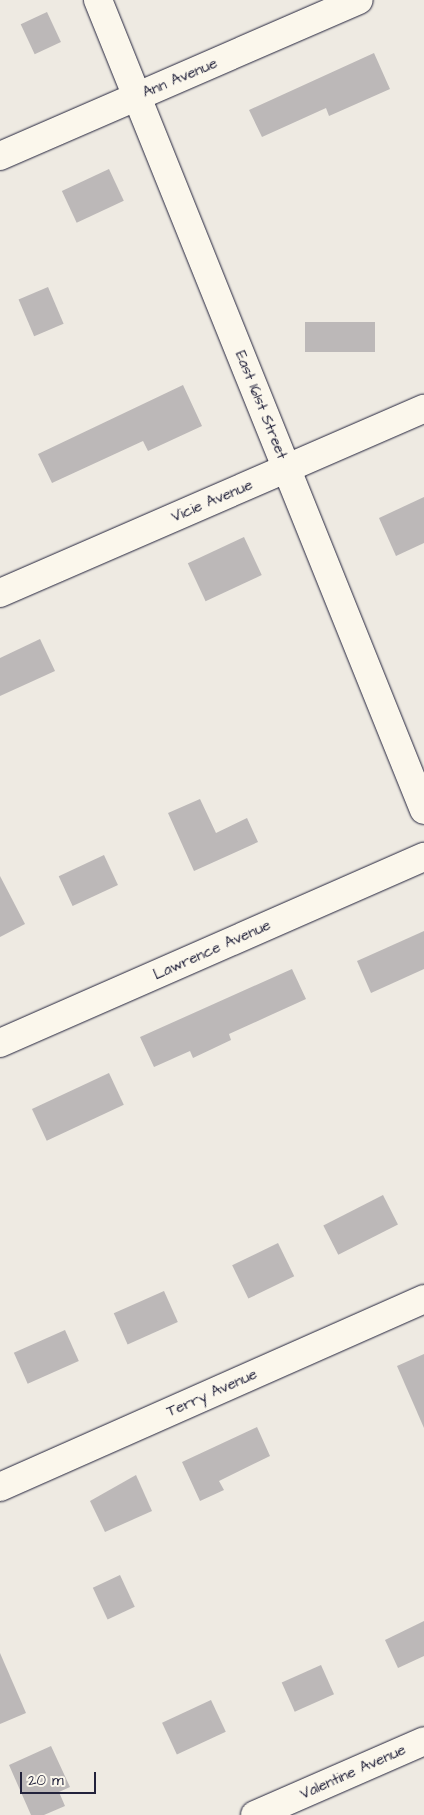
<!DOCTYPE html>
<style>
body{margin:0}
#map{position:relative;width:424px;height:1815px;overflow:hidden;background:#eeeae2;font-family:"Architects Daughter",sans-serif}
div>[style]{position:absolute}
.building>*{inset:0;background:#bcb8b8;transform-origin:0 0}
.roads{filter:drop-shadow(0 0 1px #22223b) drop-shadow(0 0 1px #22223b)}
.minor>*{height:28px;margin:-14px;padding:0 14px;transform-origin:14px;border-radius:14px;background:#fbf7ec}
.tertiary>*{height:28px;margin:-14px;padding:0 14px;transform-origin:14px;border-radius:14px;background:#fbf7ec}
span{translate:-50% -50%;white-space:nowrap;text-align:center;line-height:1.15;-webkit-text-stroke:5px #fbf7ec;paint-order:stroke}
.street-label{font-size:15px;color:#22223b}
.scale{position:absolute;left:20px;top:1772px;width:76px;height:22px;box-sizing:border-box;border:2px solid #22223b;border-top:0;padding-left:6px;font-size:15px;line-height:18px;white-space:nowrap;color:#22223b;-webkit-text-stroke:4px #fbf7ec;paint-order:stroke}
</style>
<div id="map">
<div class="building">
<div style="left:47px;top:12px;width:33px;height:29px;rotate:65deg"></div>
<div style="clip-path:polygon(374px 53px,390px 89px,329px 116px,326px 108px,262px 137px,249px 110px)"></div>
<div style="left:109px;top:169px;width:35px;height:52px;rotate:65deg"></div>
<div style="left:48px;top:287px;width:40px;height:32px;rotate:67deg"></div>
<div style="left:305px;top:322px;width:70px;height:30px"></div>
<div style="clip-path:polygon(183px 385px,202px 426px,148px 451px,143px 441px,52px 483px,38px 454px)"></div>
<div style="clip-path:polygon(424px 497px,424px 543px,396px 556px,379px 518px)"></div>
<div style="left:244px;top:537px;width:42px;height:62px;rotate:65deg"></div>
<div style="clip-path:polygon(40px 639px,55px 671px,0 696px,0 658px)"></div>
<div style="clip-path:polygon(200px 799px,216px 833px,247px 818px,258px 842px,194px 871px,168px 813px)"></div>
<div style="left:104px;top:855px;width:33px;height:50px;rotate:65deg"></div>
<div style="clip-path:polygon(0 876px,25px 924px,0 937px)"></div>
<div style="clip-path:polygon(424px 931px,424px 969px,371px 993px,357px 961px)"></div>
<div style="clip-path:polygon(292px 969px,306px 999px,229px 1034px,231px 1040px,193px 1058px,190px 1051px,154px 1067px,140px 1037px)"></div>
<div style="left:109px;top:1073px;width:35px;height:85px;rotate:65deg"></div>
<div style="left:383px;top:1195px;width:33px;height:67px;rotate:63deg"></div>
<div style="left:278px;top:1243px;width:37px;height:51px;rotate:64deg"></div>
<div style="left:164px;top:1291px;width:34px;height:55px;rotate:66deg"></div>
<div style="left:65px;top:1330px;width:34px;height:56px;rotate:66deg"></div>
<div style="clip-path:polygon(424px 1354px,424px 1428px,397px 1366px)"></div>
<div style="clip-path:polygon(257px 1427px,270px 1456px,219px 1481px,224px 1490px,200px 1501px,182px 1462px)"></div>
<div style="clip-path:polygon(136px 1475px,152px 1511px,105px 1532px,90px 1501px)"></div>
<div style="left:120px;top:1575px;width:35px;height:30px;rotate:65deg"></div>
<div style="clip-path:polygon(424px 1621px,424px 1656px,398px 1668px,385px 1640px)"></div>
<div style="clip-path:polygon(0 1653px,26px 1713px,0 1724px)"></div>
<div style="left:321px;top:1665px;width:32px;height:43px;rotate:66deg"></div>
<div style="left:211px;top:1700px;width:35px;height:54px;rotate:65deg"></div>
<div style="clip-path:polygon(51px 1746px,70px 1787px,59px 1792px,65px 1806px,44px 1815px,31px 1815px,9px 1765px)"></div>
</div>
<div class="roads">
<div class="minor">
<div style="left:98px;top:0;width:873px;rotate:68.08deg"></div>
<div style="left:0;top:156px;width:391px;rotate:-23.5deg"></div>
<div style="left:0;top:1043px;width:463px;rotate:-23.7deg"></div>
<div style="left:0;top:1487px;width:464px;rotate:-23.9deg"></div>
<div style="left:255px;top:1815px;width:184px;rotate:-23.6deg"></div>
</div>
<div class="tertiary">
<div style="left:0;top:593px;width:462px;rotate:-23.5deg"></div>
</div>
</div>
<div class="street-label">
<span style="left:180px;top:78px;rotate:-23deg">Ann Avenue</span>
<span style="left:261px;top:405px;rotate:68deg">East 161st Street</span>
<span style="left:212px;top:501px;rotate:-23deg">Vicie Avenue</span>
<span style="left:212px;top:950px;rotate:-24deg">Lawrence Avenue</span>
<span style="left:212px;top:1393px;rotate:-24deg">Terry Avenue</span>
<span style="left:353px;top:1772px;rotate:-24deg">Valentine Avenue</span>
</div>
<div class="scale">20 m</div>
</div>
